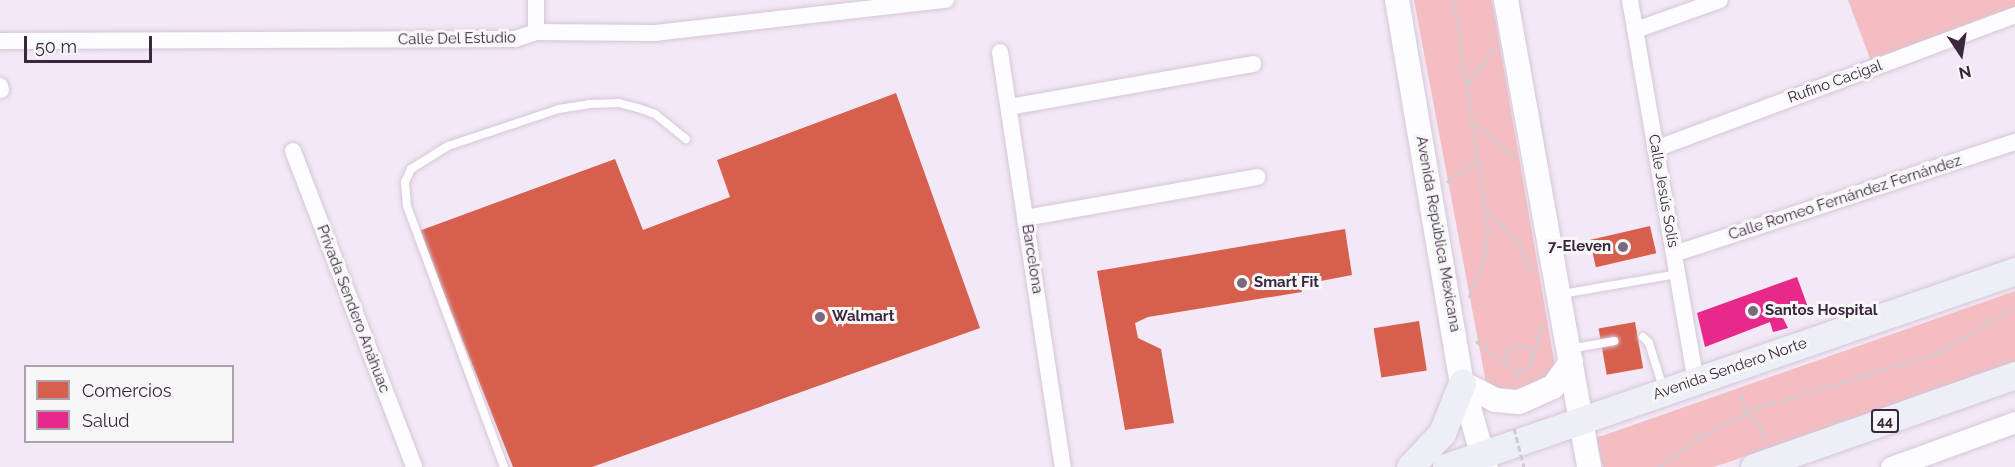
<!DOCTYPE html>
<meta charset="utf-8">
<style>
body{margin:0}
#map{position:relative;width:2015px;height:467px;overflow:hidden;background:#f3e8f5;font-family:Raleway,sans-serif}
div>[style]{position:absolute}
.green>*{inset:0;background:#f4bdc2}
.shops>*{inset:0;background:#d6604d;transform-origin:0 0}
.health>*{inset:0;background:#e7298a}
.path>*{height:3px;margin-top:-1.5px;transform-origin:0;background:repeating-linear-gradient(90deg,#d0cad1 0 6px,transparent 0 9px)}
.roads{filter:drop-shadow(0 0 2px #d5c6d8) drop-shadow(0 0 2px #d5c6d8)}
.service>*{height:8px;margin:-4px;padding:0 4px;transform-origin:4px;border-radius:4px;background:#fdfcfe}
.minor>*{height:16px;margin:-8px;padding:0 8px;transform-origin:8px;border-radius:8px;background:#fdfcfe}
.tertiary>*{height:21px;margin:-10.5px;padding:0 10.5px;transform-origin:10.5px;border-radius:10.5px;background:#fdfcfe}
.secondary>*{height:24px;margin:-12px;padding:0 12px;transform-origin:12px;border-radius:12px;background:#fdfcfe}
.primary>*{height:27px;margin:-13.5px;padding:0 13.5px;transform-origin:13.5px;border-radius:13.5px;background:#edeff6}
.path-bridge>*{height:3px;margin-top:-1.5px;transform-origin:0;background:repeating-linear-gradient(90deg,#d0cad1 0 6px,transparent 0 9px)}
.dots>*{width:16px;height:16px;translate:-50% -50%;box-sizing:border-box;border:3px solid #f7f7f7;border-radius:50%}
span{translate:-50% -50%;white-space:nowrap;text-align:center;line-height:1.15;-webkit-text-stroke:6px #f7f7f7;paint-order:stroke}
.shield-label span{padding:2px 4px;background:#f7f7f7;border:2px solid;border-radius:4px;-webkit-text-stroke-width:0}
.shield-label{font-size:14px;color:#3a263e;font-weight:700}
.street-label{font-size:15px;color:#3a263e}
.poi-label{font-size:15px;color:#3a263e;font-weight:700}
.right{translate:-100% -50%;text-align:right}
.left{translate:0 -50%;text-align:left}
.legend{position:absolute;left:24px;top:365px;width:210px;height:78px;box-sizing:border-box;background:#f7f7f7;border:2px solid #aba3ad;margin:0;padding:8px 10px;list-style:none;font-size:18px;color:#3a263e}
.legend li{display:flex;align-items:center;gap:12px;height:30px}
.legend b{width:30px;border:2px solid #aba3ad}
.north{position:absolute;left:1931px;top:24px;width:60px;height:60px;-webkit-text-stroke:4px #f7f7f7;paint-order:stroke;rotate:168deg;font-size:16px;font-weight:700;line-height:24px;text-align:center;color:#3a263e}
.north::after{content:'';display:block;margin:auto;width:21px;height:27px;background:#3a263e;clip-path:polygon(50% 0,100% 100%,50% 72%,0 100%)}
.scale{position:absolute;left:24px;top:36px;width:128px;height:27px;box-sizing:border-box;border:3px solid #3a263e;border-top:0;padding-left:8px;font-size:18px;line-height:21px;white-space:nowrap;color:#3a263e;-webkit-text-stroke:4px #f7f7f7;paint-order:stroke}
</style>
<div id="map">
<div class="green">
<div style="clip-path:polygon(1414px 0,1492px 0,1556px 372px,1513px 396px,1486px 383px)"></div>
<div style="clip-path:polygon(1848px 0,2015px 0,2015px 16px,1872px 64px)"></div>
<div style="clip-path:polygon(2015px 291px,2015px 364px,1714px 467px,1603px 467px,1596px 438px)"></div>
</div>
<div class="shops">
<div style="clip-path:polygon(896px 93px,980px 328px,592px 467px,513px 467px,419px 231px,615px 159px,643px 230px,730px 197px,717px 160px)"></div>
<div style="left:1650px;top:226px;width:28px;height:62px;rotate:77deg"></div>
<div style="clip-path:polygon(1345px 229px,1352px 275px,1300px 285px,1302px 292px,1148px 317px,1135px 323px,1138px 338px,1161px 349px,1174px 423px,1125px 430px,1097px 271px)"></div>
<div style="left:1419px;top:321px;width:50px;height:46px;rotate:81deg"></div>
<div style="left:1635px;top:322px;width:47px;height:37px;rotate:80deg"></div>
</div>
<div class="health">
<div style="clip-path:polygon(1797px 277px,1809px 310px,1783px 318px,1788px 328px,1773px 332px,1770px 322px,1705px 347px,1697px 313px)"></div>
</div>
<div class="path">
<div style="left:1454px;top:0;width:232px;rotate:81.6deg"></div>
<div style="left:1488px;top:230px;width:28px;rotate:98deg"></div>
<div style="left:1484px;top:258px;width:43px;rotate:110.6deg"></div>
<div style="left:1468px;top:83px;width:44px;rotate:-53.4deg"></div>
<div style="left:1475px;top:124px;width:50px;rotate:39.4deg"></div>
<div style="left:1447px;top:182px;width:40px;rotate:-34deg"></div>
<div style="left:1487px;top:211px;width:45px;rotate:44.1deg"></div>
<div style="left:1519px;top:242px;width:35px;rotate:66deg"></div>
<div style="left:1476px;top:341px;width:38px;rotate:39deg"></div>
<div style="left:1533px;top:359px;width:37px;rotate:-76deg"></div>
<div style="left:1517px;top:372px;width:14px;rotate:-21deg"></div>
<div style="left:1530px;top:367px;width:9px;rotate:-69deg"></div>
<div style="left:1533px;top:359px;width:13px;rotate:-117deg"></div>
<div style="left:1527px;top:347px;width:9px;rotate:-159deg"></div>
<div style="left:1519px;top:344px;width:13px;rotate:151deg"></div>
<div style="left:1508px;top:350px;width:9px;rotate:108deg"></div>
<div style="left:1505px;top:359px;width:26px;rotate:51deg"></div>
<div style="left:1742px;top:393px;width:20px;rotate:81deg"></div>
<div style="left:1745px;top:413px;width:23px;rotate:41deg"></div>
<div style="left:1762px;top:428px;width:14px;rotate:69deg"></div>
<div style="left:1659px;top:467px;width:49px;rotate:-36.6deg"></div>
<div style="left:1698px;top:438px;width:62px;rotate:-27.8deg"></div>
<div style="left:1753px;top:409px;width:193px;rotate:-16.8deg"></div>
<div style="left:1938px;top:353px;width:90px;rotate:-31.4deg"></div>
</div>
<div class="roads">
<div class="service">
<div style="left:1562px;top:294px;width:118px;rotate:-9.8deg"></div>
<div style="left:1643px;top:337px;width:8px;rotate:45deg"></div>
<div style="left:1649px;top:343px;width:47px;rotate:72.7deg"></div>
<div style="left:1570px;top:349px;width:45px;rotate:-10.3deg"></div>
<div style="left:504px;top:467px;width:278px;rotate:-110.4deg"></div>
<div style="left:407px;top:206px;width:24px;rotate:-95deg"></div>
<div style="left:405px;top:182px;width:14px;rotate:-65deg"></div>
<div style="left:411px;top:169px;width:44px;rotate:-31.9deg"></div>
<div style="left:448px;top:146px;width:117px;rotate:-18.4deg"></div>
<div style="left:559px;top:109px;width:30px;rotate:-9deg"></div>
<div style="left:589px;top:104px;width:30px;rotate:-2deg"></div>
<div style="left:619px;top:103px;width:20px;rotate:15deg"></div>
<div style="left:638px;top:108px;width:18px;rotate:19deg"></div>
<div style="left:655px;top:114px;width:40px;rotate:39deg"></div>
</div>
<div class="minor">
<div style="left:536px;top:0;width:32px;rotate:90deg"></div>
<div style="left:1630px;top:0;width:388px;rotate:80.2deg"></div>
<div style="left:1636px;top:30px;width:89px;rotate:-19.7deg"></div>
<div style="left:0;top:41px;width:515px;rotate:-0.22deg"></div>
<div style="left:515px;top:39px;width:22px;rotate:-18deg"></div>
<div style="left:536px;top:32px;width:119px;rotate:0.5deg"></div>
<div style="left:655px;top:33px;width:293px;rotate:-6.5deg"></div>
<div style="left:1000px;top:52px;width:420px;rotate:81.4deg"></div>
<div style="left:0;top:86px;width:4px;rotate:76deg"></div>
<div style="left:1009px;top:107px;width:248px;rotate:-10deg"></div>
<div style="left:1655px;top:149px;width:384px;rotate:-20.4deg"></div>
<div style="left:293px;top:151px;width:338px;rotate:69deg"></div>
<div style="left:1025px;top:218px;width:236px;rotate:-10deg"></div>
<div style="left:1674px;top:254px;width:359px;rotate:-18.2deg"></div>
</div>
<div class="tertiary">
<div style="left:1891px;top:467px;width:132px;rotate:-19.9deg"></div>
</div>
<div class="secondary">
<div style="left:1397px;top:0;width:388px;rotate:80.4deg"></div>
<div style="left:1462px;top:383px;width:87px;rotate:74.1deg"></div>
<div style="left:1506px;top:0;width:474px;rotate:79.9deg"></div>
<div style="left:1462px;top:383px;width:37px;rotate:27deg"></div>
<div style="left:1495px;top:400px;width:24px;rotate:5deg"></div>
<div style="left:1519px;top:402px;width:37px;rotate:-24deg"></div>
<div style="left:1553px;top:387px;width:31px;rotate:-54deg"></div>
</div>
<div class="primary">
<div style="left:1410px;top:467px;width:47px;rotate:-46.7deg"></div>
<div style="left:1442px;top:433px;width:54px;rotate:-68.2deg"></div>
<div style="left:1446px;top:467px;width:602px;rotate:-19.01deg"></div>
<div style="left:1754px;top:467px;width:277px;rotate:-19.4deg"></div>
</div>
</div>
<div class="path-bridge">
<div style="left:1514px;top:428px;width:40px;rotate:75.6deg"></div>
</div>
<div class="dots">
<div style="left:1623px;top:247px;background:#7b6a7e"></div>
<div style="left:1242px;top:283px;background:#7b6a7e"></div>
<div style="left:1753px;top:311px;background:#7b6a7e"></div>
<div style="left:820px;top:317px;background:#7b6a7e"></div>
</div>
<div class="shield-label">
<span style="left:1885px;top:421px">44</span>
</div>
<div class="street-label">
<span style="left:457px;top:39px;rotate:-1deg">Calle Del Estudio</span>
<span style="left:1835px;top:82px;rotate:-20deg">Rufino Cacigal</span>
<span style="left:1663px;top:191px;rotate:80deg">Calle Jesús Solís</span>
<span style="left:1845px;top:198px;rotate:-18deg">Calle Romeo Fernández Fernández</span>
<span style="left:1438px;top:234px;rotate:80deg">Avenida República Mexicana</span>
<span style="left:1032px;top:259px;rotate:81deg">Barcelona</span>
<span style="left:353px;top:309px;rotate:69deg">Privada Sendero Anáhuac</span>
<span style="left:1730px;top:369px;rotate:-19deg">Avenida Sendero Norte</span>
</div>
<div class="poi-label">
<span class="right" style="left:1611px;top:247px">7-Eleven</span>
<span class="left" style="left:1254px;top:283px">Smart Fit</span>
<span class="left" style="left:1765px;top:311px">Santos Hospital</span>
<span class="left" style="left:832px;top:317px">Walmart</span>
</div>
<ul class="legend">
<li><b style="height:16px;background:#d6604d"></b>Comercios</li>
<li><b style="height:16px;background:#e7298a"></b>Salud</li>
</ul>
<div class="north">N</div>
<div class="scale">50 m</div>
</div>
